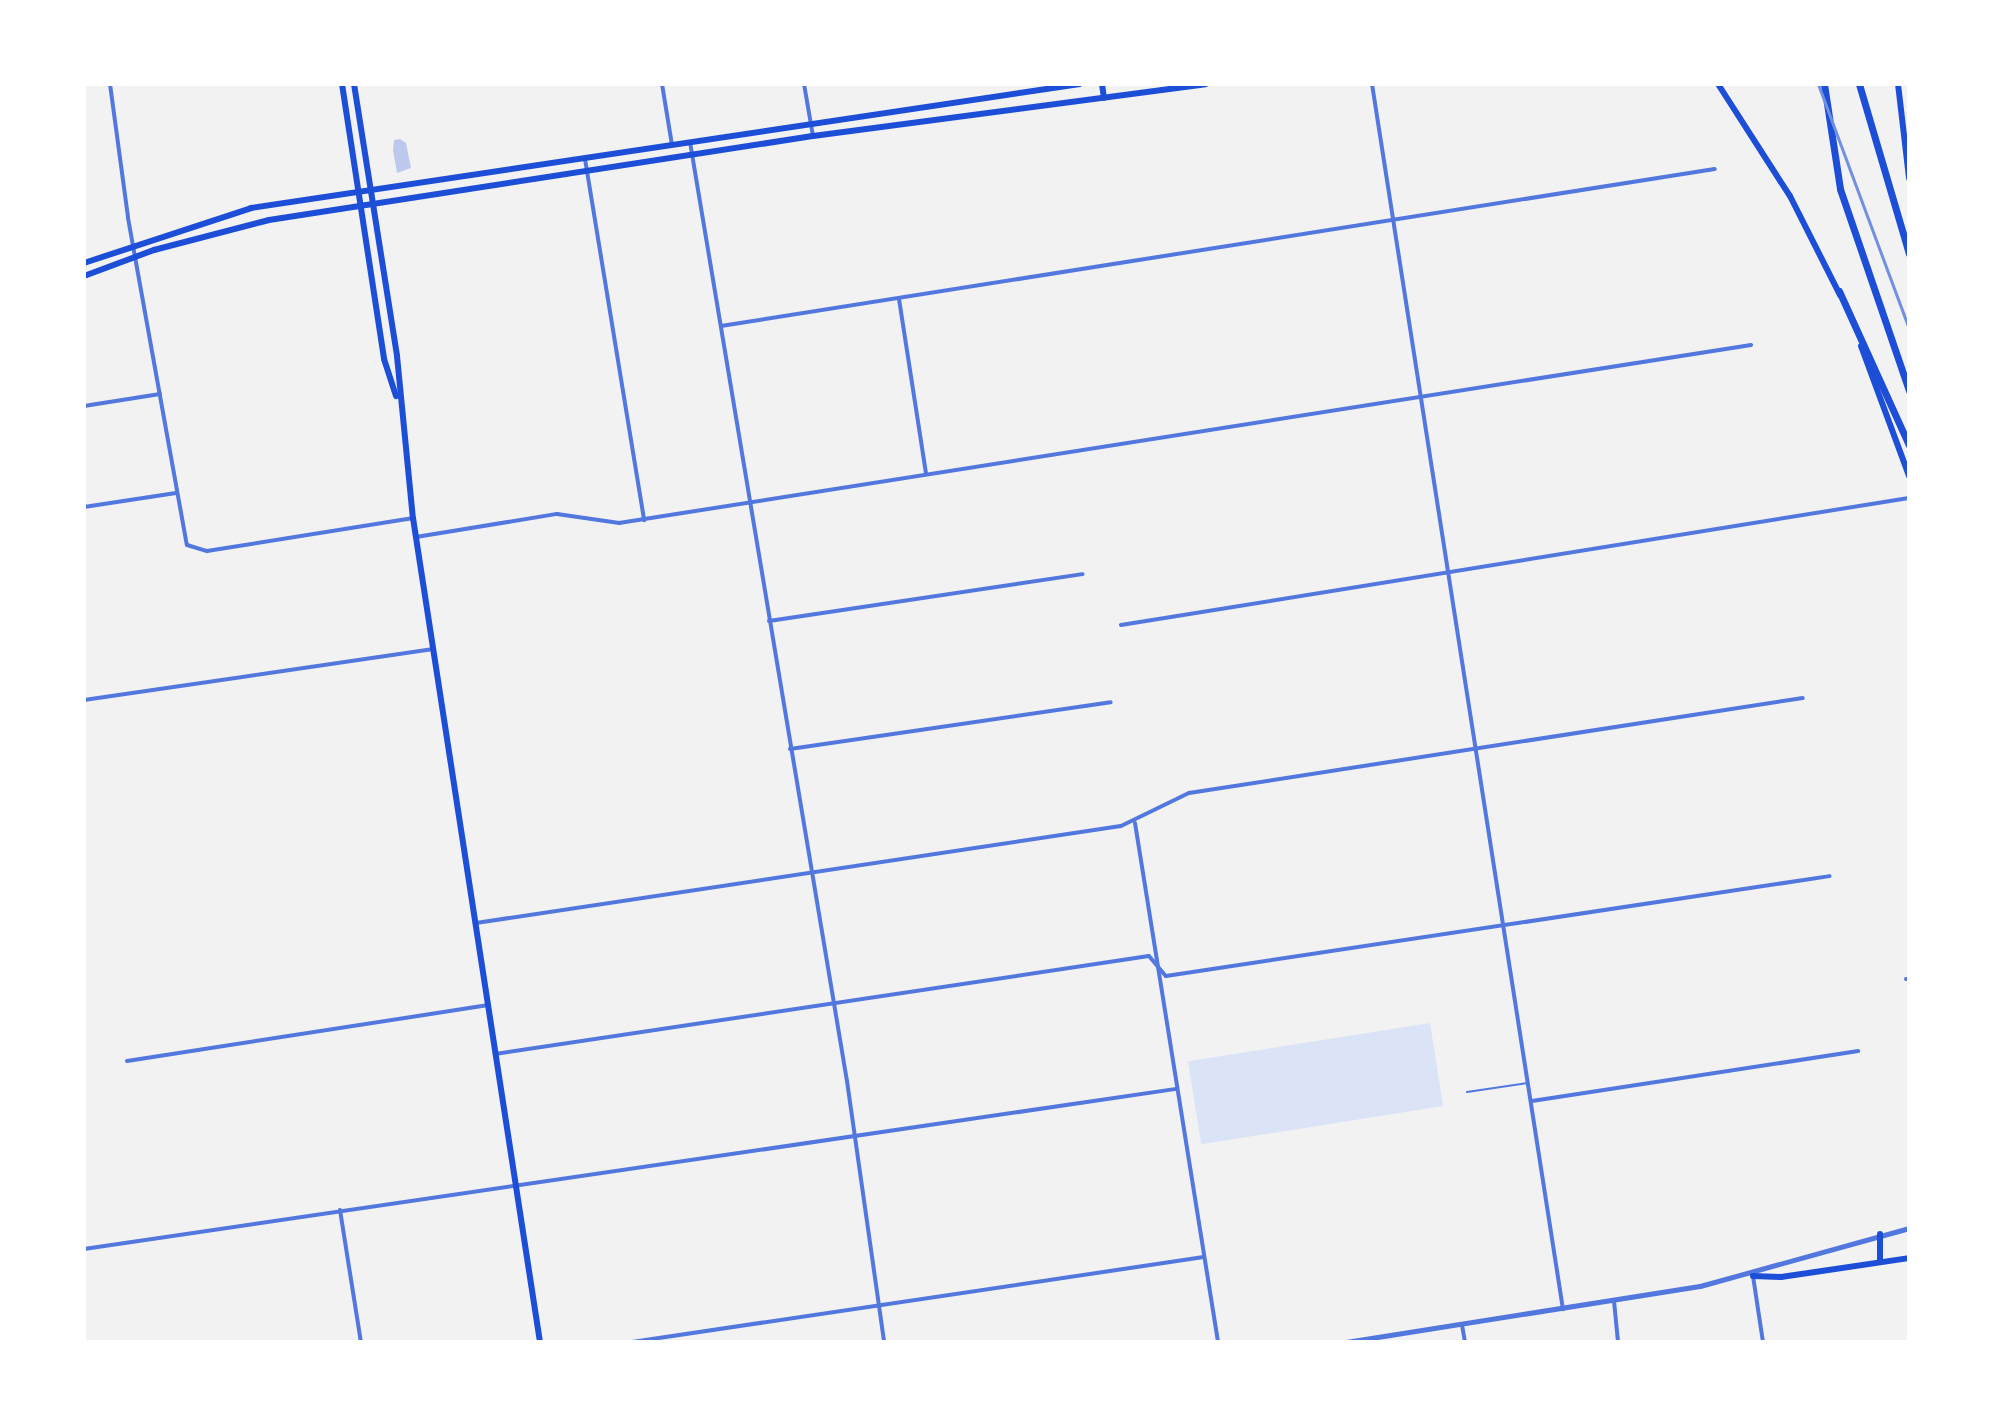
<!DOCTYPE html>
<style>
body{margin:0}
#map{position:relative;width:1993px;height:1426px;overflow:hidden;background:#f2f2f2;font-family:"Roboto Serif",serif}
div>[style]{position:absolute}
.green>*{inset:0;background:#dbe4f7;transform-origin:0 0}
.building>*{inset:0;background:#bdc9ec}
.service>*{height:2px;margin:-1px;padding:0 1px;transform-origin:1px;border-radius:1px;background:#5277de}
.minor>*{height:4px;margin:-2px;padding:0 2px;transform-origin:2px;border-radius:2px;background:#5277de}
.tertiary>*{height:5px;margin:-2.5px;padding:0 2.5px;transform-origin:2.5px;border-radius:2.5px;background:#5277de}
.secondary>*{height:6px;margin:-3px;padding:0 3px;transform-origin:3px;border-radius:3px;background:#1d4ed8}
.motorway>*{height:7px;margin:-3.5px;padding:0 3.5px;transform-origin:3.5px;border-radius:3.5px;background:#1d4ed8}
.rail>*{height:3px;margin:-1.5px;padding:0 1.5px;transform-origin:1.5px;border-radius:1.5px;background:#7290e2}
span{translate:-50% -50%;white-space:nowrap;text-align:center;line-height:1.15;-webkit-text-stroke:8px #fff;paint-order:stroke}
.frame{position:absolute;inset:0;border:86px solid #fff;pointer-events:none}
</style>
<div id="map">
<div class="green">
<div style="left:1430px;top:1023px;width:84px;height:245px;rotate:81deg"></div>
</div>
<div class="building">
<div style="clip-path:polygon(400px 139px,406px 143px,411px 168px,397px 173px,393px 150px,394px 140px)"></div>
</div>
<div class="service">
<div style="left:1467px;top:1092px;width:62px;rotate:-8.4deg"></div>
</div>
<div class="minor">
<div style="left:110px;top:84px;width:135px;rotate:82.3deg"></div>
<div style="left:128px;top:218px;width:332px;rotate:79.8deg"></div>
<div style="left:187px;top:545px;width:21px;rotate:17deg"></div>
<div style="left:207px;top:551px;width:209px;rotate:-9.1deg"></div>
<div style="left:662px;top:84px;width:62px;rotate:80.7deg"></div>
<div style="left:804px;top:84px;width:53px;rotate:80.2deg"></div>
<div style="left:1372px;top:84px;width:1240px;rotate:81.14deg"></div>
<div style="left:690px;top:142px;width:952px;rotate:80.51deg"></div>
<div style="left:847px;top:1081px;width:264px;rotate:81.9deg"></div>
<div style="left:585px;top:159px;width:366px;rotate:80.7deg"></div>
<div style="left:899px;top:299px;width:177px;rotate:81.2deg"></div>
<div style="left:721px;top:326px;width:1006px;rotate:-8.98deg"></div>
<div style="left:84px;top:406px;width:77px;rotate:-9deg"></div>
<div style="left:84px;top:507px;width:93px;rotate:-8.7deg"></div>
<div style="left:416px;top:537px;width:143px;rotate:-9.3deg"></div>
<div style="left:557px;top:514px;width:63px;rotate:8.3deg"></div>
<div style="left:619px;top:523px;width:1146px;rotate:-8.94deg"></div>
<div style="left:769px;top:621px;width:317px;rotate:-8.5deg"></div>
<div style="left:1121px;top:625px;width:798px;rotate:-9.16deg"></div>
<div style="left:84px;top:700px;width:353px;rotate:-8.3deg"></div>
<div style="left:790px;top:749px;width:324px;rotate:-8.3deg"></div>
<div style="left:1135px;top:823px;width:526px;rotate:80.91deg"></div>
<div style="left:476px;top:923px;width:652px;rotate:-8.55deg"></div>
<div style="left:1121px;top:826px;width:76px;rotate:-25.9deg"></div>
<div style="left:1189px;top:793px;width:621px;rotate:-8.8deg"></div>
<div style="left:1906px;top:979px;width:3px"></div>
<div style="left:495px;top:1054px;width:661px;rotate:-8.52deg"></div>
<div style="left:1149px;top:956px;width:26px;rotate:50deg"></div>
<div style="left:1166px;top:976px;width:671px;rotate:-8.56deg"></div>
<div style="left:127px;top:1061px;width:364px;rotate:-8.8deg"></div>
<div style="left:1532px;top:1101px;width:330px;rotate:-8.7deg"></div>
<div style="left:340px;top:1210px;width:134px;rotate:81deg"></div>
<div style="left:84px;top:1249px;width:1104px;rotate:-8.34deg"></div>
<div style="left:1753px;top:1276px;width:67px;rotate:81.4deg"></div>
<div style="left:1614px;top:1301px;width:41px;rotate:84.4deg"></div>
<div style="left:1462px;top:1325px;width:17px;rotate:80deg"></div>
<div style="left:632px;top:1342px;width:578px;rotate:-8.45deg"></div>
</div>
<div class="tertiary">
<div style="left:1346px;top:1342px;width:358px;rotate:-9deg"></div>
<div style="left:1700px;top:1286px;width:217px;rotate:-15.5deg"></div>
</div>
<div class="secondary">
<div style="left:342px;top:84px;width:278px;rotate:81.3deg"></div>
<div style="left:384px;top:359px;width:39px;rotate:72deg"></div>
<div style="left:354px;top:84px;width:275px;rotate:81deg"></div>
<div style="left:397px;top:356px;width:163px;rotate:84.4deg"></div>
<div style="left:413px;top:518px;width:834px;rotate:81.24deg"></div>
<div style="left:1102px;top:84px;width:14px;rotate:82deg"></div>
<div style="left:1718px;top:84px;width:133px;rotate:57.3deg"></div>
<div style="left:1790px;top:196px;width:111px;rotate:63.2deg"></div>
<div style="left:1898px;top:84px;width:95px;rotate:83.3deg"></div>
<div style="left:84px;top:263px;width:176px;rotate:-18.2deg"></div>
<div style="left:251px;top:208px;width:838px;rotate:-8.51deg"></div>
<div style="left:84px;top:276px;width:75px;rotate:-20.4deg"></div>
<div style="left:154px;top:250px;width:119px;rotate:-14.6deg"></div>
<div style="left:269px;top:220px;width:550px;rotate:-8.78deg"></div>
<div style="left:813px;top:136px;width:396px;rotate:-7.5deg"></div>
<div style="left:1861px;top:346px;width:139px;rotate:69.7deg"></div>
<div style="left:1880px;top:1262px;width:28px;rotate:-90deg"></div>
<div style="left:1753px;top:1276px;width:28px;rotate:2deg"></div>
<div style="left:1781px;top:1277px;width:129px;rotate:-8.4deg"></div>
</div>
<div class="motorway">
<div style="left:1824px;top:84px;width:106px;rotate:81.3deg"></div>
<div style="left:1840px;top:189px;width:213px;rotate:71.1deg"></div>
<div style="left:1859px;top:84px;width:177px;rotate:73.6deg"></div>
<div style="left:1839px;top:291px;width:169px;rotate:65.6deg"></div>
</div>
<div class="rail">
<div style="left:1818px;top:84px;width:261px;rotate:69.6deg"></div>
</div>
<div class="frame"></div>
</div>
